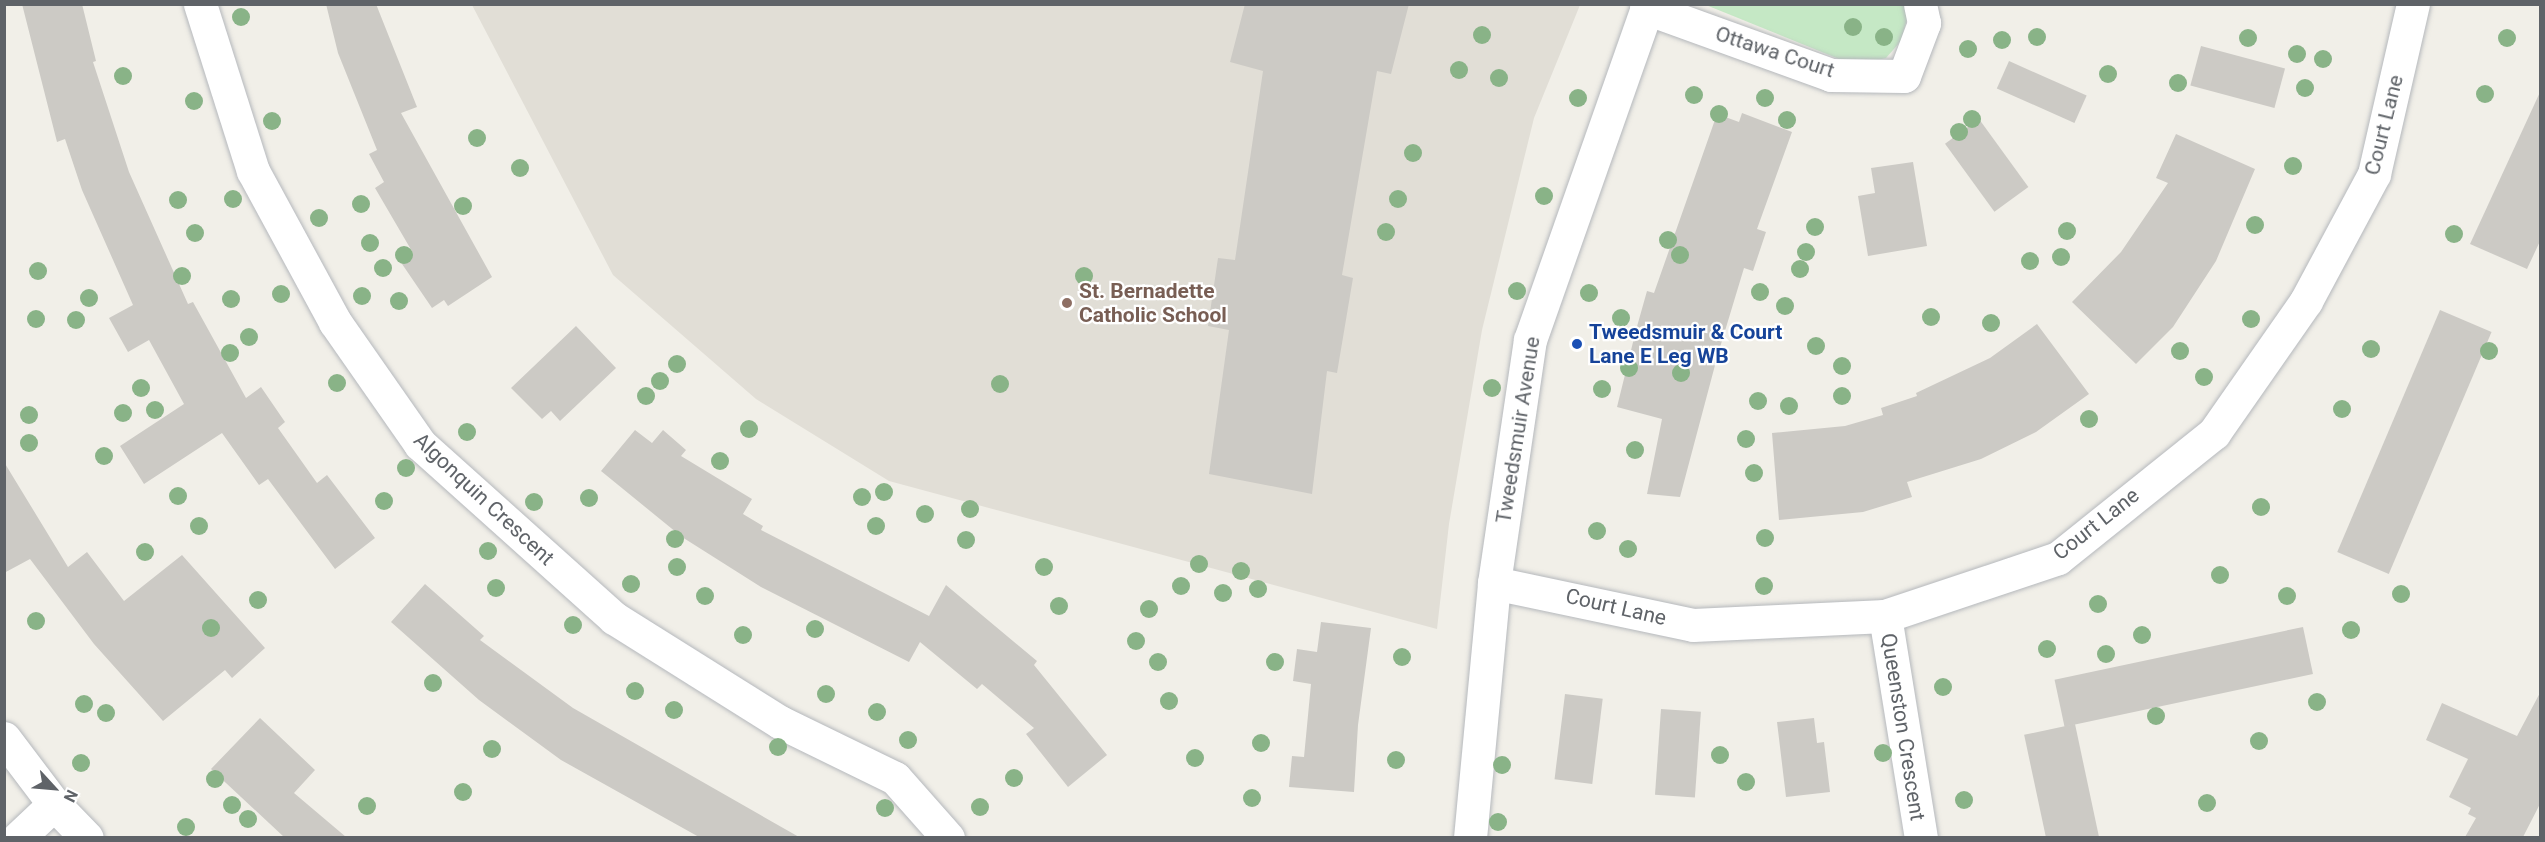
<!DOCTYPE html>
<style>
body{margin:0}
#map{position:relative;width:2545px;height:842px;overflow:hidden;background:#f1efe8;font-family:Roboto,sans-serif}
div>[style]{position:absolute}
.education>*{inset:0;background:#e1ded6}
.green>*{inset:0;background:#c5e8c5}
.building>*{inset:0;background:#cccac5;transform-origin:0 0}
.roads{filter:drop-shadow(0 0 2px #b5b8bc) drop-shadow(0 0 2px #b5b8bc)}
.minor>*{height:33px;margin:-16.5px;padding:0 16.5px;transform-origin:16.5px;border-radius:16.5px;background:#fff}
.trees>*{width:18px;height:18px;margin:-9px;border-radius:50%;background:#89b387}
.dots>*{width:16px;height:16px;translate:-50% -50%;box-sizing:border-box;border:3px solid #fff;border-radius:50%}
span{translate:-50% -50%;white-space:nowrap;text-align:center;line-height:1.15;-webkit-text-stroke:4.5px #fff;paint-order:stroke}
.street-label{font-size:21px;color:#5f6368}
.education-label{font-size:21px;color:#785e54;font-weight:700}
.left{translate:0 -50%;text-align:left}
.transit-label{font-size:21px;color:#164399;font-weight:700}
.frame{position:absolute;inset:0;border:6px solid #5f6368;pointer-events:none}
.north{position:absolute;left:24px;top:758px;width:60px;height:60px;-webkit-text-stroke:4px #fff;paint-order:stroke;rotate:116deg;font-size:16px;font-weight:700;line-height:24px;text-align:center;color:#5f6368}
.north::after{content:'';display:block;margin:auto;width:21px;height:27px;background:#5f6368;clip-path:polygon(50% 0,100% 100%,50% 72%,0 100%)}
</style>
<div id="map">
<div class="education">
<div style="clip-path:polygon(472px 5px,1580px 5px,1534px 118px,1482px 330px,1449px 524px,1437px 629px,889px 481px,756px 399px,613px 275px)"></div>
</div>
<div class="green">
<div style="clip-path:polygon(1706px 5px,1905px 5px,1908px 15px,1901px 41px,1886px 58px,1865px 63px,1839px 59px)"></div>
</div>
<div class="building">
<div style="clip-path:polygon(22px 4px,82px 4px,96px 61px,93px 62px,129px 172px,188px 304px,193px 302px,246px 398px,261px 387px,285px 422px,278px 428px,317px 483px,327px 475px,375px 538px,335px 569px,268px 479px,259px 485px,222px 433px,144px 484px,120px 446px,184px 404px,149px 340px,128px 352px,109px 318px,133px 305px,82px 190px,65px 139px,57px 142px)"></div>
<div style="clip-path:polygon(326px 4px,376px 4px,417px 107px,401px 113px,492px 277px,448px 306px,444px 300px,432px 308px,400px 261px,413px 253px,375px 188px,384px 182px,369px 154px,377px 150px,338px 53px)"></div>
<div style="clip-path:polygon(1245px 4px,1409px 4px,1391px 74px,1377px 71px,1342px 275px,1353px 278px,1337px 373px,1327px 371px,1312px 494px,1209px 474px,1229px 330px,1208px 326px,1218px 258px,1235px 260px,1263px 71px,1230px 62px)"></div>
<div style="left:2201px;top:46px;width:87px;height:41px;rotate:15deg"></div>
<div style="left:2009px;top:61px;width:85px;height:30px;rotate:24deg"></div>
<div style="clip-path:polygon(2541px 90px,2541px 239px,2527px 269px,2470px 244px)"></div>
<div style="clip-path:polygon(1742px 113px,1792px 132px,1757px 229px,1766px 232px,1753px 271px,1744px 268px,1718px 354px,1680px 497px,1647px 494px,1662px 419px,1617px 407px,1636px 330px,1647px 291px,1654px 293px,1717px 114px,1739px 122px)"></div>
<div style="left:1979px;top:119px;width:84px;height:42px;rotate:54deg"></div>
<div style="clip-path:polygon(2176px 134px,2255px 169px,2216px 261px,2173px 327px,2136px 364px,2072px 302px,2121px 252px,2168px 183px,2156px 178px)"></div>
<div style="clip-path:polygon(1913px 162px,1927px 246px,1868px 256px,1858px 196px,1875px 193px,1871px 168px)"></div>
<div style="left:2440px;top:310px;width:56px;height:263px;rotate:23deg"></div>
<div style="clip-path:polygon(2037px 324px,2089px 394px,2036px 432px,1981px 459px,1907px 482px,1912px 497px,1863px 512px,1779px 520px,1772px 433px,1845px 426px,1883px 415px,1881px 408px,1917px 396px,1916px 393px,1990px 358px)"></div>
<div style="clip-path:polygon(576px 326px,616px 368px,560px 421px,551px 411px,542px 419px,511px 388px)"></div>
<div style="clip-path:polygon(635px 430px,652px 443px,663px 430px,686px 450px,681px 456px,752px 499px,743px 514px,763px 526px,761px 530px,929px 616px,946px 585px,1037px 661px,1034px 665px,1107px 755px,1068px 787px,1026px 734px,1034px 728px,982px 684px,977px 689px,920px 642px,909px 662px,761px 587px,682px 537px,601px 471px)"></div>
<div style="clip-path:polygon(4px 462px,68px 567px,87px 552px,124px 601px,182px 555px,265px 648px,232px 678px,225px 670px,163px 721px,94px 644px,30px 559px,4px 573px)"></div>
<div style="clip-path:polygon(425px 584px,484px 636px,480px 640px,573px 708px,799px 837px,699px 837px,561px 760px,479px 700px,391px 622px)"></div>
<div style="clip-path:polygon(1321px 622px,1371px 628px,1358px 725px,1354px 792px,1289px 787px,1292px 756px,1304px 757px,1311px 684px,1293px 681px,1297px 649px,1317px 652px)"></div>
<div style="left:2303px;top:627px;width:48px;height:254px;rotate:78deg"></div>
<div style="clip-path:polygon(2541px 691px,2541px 802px,2523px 837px,2465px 837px,2476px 818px,2468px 814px,2471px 808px,2449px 797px,2468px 759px,2426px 740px,2442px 703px,2517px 736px)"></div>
<div style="left:1565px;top:694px;width:38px;height:86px;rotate:7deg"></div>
<div style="left:1661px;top:709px;width:40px;height:86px;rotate:4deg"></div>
<div style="clip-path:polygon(260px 718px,315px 770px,294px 793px,346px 837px,284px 837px,211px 769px)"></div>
<div style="clip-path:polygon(1814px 718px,1817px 743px,1824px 742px,1830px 792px,1786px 797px,1777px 722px)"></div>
<div style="left:2075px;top:724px;width:115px;height:52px;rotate:78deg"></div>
</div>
<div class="roads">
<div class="minor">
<div style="left:200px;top:4px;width:175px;rotate:72.4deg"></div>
<div style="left:253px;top:171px;width:172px;rotate:61.5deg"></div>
<div style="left:335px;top:322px;width:149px;rotate:55.1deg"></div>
<div style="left:420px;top:444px;width:261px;rotate:41.9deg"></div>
<div style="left:614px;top:618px;width:196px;rotate:32.1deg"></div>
<div style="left:780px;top:722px;width:128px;rotate:26deg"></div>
<div style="left:895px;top:778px;width:80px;rotate:48.5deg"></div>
<div style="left:1646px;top:8px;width:197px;rotate:19.9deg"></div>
<div style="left:1831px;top:75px;width:73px;rotate:0.8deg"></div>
<div style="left:1904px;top:76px;width:57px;rotate:-69.3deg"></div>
<div style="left:1924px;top:23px;width:19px;rotate:-102deg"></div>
<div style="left:1494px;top:583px;width:203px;rotate:11.9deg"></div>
<div style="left:1693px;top:625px;width:192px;rotate:-2.7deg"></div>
<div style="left:1885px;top:616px;width:182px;rotate:-18.5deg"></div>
<div style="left:2058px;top:558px;width:200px;rotate:-38.7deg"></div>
<div style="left:2214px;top:433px;width:161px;rotate:-55.1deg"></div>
<div style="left:2306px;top:301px;width:144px;rotate:-61.8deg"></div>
<div style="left:2374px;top:174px;width:174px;rotate:-77.1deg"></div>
<div style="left:1885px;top:616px;width:225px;rotate:80.8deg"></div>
<div style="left:4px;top:738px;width:83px;rotate:52.9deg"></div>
<div style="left:54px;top:804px;width:47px;rotate:45.9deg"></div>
<div style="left:18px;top:838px;width:50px;rotate:-43.4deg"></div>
<div style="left:1470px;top:838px;width:256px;rotate:-84.6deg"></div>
<div style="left:1494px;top:583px;width:246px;rotate:-81.6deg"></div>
<div style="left:1530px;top:340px;width:356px;rotate:-70.6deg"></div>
</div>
</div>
<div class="trees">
<div style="left:241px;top:17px"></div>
<div style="left:1853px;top:27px"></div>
<div style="left:1482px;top:35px"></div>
<div style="left:1884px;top:37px"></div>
<div style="left:2037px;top:37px"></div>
<div style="left:2248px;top:38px"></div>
<div style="left:2507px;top:38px"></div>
<div style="left:2002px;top:40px"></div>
<div style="left:1968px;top:49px"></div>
<div style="left:2297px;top:54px"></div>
<div style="left:2323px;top:59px"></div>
<div style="left:1459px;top:70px"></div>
<div style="left:2108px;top:74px"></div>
<div style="left:123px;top:76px"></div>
<div style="left:1499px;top:78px"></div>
<div style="left:2178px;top:83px"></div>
<div style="left:2305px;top:88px"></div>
<div style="left:2485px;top:94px"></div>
<div style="left:1694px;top:95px"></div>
<div style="left:1578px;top:98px"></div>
<div style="left:1765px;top:98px"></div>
<div style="left:194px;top:101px"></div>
<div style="left:1719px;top:114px"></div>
<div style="left:1972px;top:119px"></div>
<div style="left:1787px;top:120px"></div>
<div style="left:272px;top:121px"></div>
<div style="left:1959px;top:132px"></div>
<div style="left:477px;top:138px"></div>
<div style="left:1413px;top:153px"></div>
<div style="left:2293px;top:166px"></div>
<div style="left:520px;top:168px"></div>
<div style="left:1544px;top:196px"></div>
<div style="left:233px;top:199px"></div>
<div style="left:1398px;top:199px"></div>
<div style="left:178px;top:200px"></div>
<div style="left:361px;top:204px"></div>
<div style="left:463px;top:206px"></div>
<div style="left:319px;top:218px"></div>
<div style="left:2255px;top:225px"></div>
<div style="left:1815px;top:227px"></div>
<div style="left:2067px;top:231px"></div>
<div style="left:1386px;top:232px"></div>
<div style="left:195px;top:233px"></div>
<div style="left:2454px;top:234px"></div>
<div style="left:1668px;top:240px"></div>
<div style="left:370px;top:243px"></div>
<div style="left:1806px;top:252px"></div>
<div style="left:404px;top:255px"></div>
<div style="left:1680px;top:255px"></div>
<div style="left:2061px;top:257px"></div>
<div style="left:2030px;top:261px"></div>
<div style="left:383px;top:268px"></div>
<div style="left:1800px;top:269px"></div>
<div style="left:38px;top:271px"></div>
<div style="left:182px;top:276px"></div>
<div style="left:1084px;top:276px"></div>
<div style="left:1517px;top:291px"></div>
<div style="left:1760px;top:292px"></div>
<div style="left:1589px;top:293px"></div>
<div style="left:281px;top:294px"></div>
<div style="left:362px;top:296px"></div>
<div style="left:89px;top:298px"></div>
<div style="left:231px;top:299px"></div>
<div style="left:399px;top:301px"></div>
<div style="left:1785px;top:306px"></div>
<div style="left:1931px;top:317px"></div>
<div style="left:1621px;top:318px"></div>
<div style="left:36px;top:319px"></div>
<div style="left:2251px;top:319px"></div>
<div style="left:76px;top:320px"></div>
<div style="left:1991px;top:323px"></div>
<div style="left:249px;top:337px"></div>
<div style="left:1816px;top:346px"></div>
<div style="left:2371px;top:349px"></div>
<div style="left:2180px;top:351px"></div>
<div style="left:2489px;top:351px"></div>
<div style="left:230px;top:353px"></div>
<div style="left:677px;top:364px"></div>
<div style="left:1842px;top:366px"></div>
<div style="left:1629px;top:368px"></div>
<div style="left:1681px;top:373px"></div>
<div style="left:2204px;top:377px"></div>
<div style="left:660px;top:381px"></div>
<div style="left:337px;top:383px"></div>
<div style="left:1000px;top:384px"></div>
<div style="left:141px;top:388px"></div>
<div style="left:1492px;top:388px"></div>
<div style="left:1602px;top:389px"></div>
<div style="left:646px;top:396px"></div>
<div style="left:1842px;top:396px"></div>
<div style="left:1758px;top:401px"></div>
<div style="left:1789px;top:406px"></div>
<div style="left:2342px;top:409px"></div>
<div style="left:155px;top:410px"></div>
<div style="left:123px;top:413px"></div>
<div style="left:29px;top:415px"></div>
<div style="left:2089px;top:419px"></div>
<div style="left:749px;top:429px"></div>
<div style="left:467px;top:432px"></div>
<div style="left:1746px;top:439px"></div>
<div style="left:29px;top:443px"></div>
<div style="left:1635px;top:450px"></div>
<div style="left:104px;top:456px"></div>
<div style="left:720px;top:461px"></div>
<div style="left:406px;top:468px"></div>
<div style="left:1754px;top:473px"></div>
<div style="left:884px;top:492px"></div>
<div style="left:178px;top:496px"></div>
<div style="left:862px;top:497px"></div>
<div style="left:589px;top:498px"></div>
<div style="left:384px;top:501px"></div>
<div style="left:534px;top:502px"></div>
<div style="left:2261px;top:507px"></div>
<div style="left:970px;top:509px"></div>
<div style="left:925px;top:514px"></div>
<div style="left:199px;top:526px"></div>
<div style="left:876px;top:526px"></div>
<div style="left:1597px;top:531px"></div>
<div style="left:1765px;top:538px"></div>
<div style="left:675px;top:539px"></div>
<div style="left:966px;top:540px"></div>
<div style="left:1628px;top:549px"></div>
<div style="left:488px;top:551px"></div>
<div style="left:145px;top:552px"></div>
<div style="left:1199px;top:564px"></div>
<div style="left:677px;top:567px"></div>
<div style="left:1044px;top:567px"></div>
<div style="left:1241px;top:571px"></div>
<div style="left:2220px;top:575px"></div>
<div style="left:631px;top:584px"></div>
<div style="left:1181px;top:586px"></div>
<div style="left:1764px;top:586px"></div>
<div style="left:496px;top:588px"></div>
<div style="left:1258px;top:589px"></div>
<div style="left:1223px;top:593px"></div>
<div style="left:2401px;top:594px"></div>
<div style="left:705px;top:596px"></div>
<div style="left:2287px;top:596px"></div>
<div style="left:258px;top:600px"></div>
<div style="left:2098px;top:604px"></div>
<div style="left:1059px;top:606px"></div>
<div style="left:1149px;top:609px"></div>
<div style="left:36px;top:621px"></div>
<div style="left:573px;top:625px"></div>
<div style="left:211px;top:628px"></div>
<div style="left:815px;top:629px"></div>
<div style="left:2351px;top:630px"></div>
<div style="left:743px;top:635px"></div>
<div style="left:2142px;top:635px"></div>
<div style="left:1136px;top:641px"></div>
<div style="left:2047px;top:649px"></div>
<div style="left:2106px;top:654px"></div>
<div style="left:1402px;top:657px"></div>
<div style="left:1158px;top:662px"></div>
<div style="left:1275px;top:662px"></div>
<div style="left:433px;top:683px"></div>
<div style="left:1943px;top:687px"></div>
<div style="left:635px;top:691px"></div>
<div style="left:826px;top:694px"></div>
<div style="left:1169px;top:701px"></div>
<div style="left:2317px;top:702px"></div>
<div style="left:84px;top:704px"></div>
<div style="left:674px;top:710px"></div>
<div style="left:877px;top:712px"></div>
<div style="left:106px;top:713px"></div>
<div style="left:2156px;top:716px"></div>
<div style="left:908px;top:740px"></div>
<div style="left:2259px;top:741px"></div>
<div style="left:1261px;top:743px"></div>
<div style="left:778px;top:747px"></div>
<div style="left:492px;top:749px"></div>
<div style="left:1883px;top:753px"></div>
<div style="left:1720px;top:755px"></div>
<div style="left:1195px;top:758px"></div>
<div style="left:1396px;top:760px"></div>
<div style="left:81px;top:763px"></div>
<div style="left:1502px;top:765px"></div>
<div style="left:1014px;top:778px"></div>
<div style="left:215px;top:779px"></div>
<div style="left:1746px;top:782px"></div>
<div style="left:463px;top:792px"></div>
<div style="left:1252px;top:798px"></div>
<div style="left:1964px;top:800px"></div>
<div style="left:2207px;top:803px"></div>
<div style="left:232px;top:805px"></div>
<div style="left:367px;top:806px"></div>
<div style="left:980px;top:807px"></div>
<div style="left:885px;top:808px"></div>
<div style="left:248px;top:819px"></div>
<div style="left:1498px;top:822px"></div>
<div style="left:186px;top:827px"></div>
</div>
<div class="dots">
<div style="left:1067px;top:303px;background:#8d6e63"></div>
<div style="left:1577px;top:344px;background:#1a4fb4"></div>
</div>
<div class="street-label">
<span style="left:1775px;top:52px;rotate:18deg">Ottawa Court</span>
<span style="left:2384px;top:125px;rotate:-76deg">Court Lane</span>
<span style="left:1518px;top:430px;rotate:-81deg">Tweedsmuir Avenue</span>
<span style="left:484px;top:499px;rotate:43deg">Algonquin Crescent</span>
<span style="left:2096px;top:524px;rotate:-38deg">Court Lane</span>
<span style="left:1616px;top:607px;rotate:13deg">Court Lane</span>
<span style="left:1903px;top:727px;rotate:81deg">Queenston Crescent</span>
</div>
<div class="education-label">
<span class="left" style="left:1079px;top:303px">St. Bernadette<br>Catholic School</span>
</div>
<div class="transit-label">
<span class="left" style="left:1589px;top:344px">Tweedsmuir &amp; Court<br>Lane E Leg WB</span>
</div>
<div class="frame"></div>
<div class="north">N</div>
</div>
